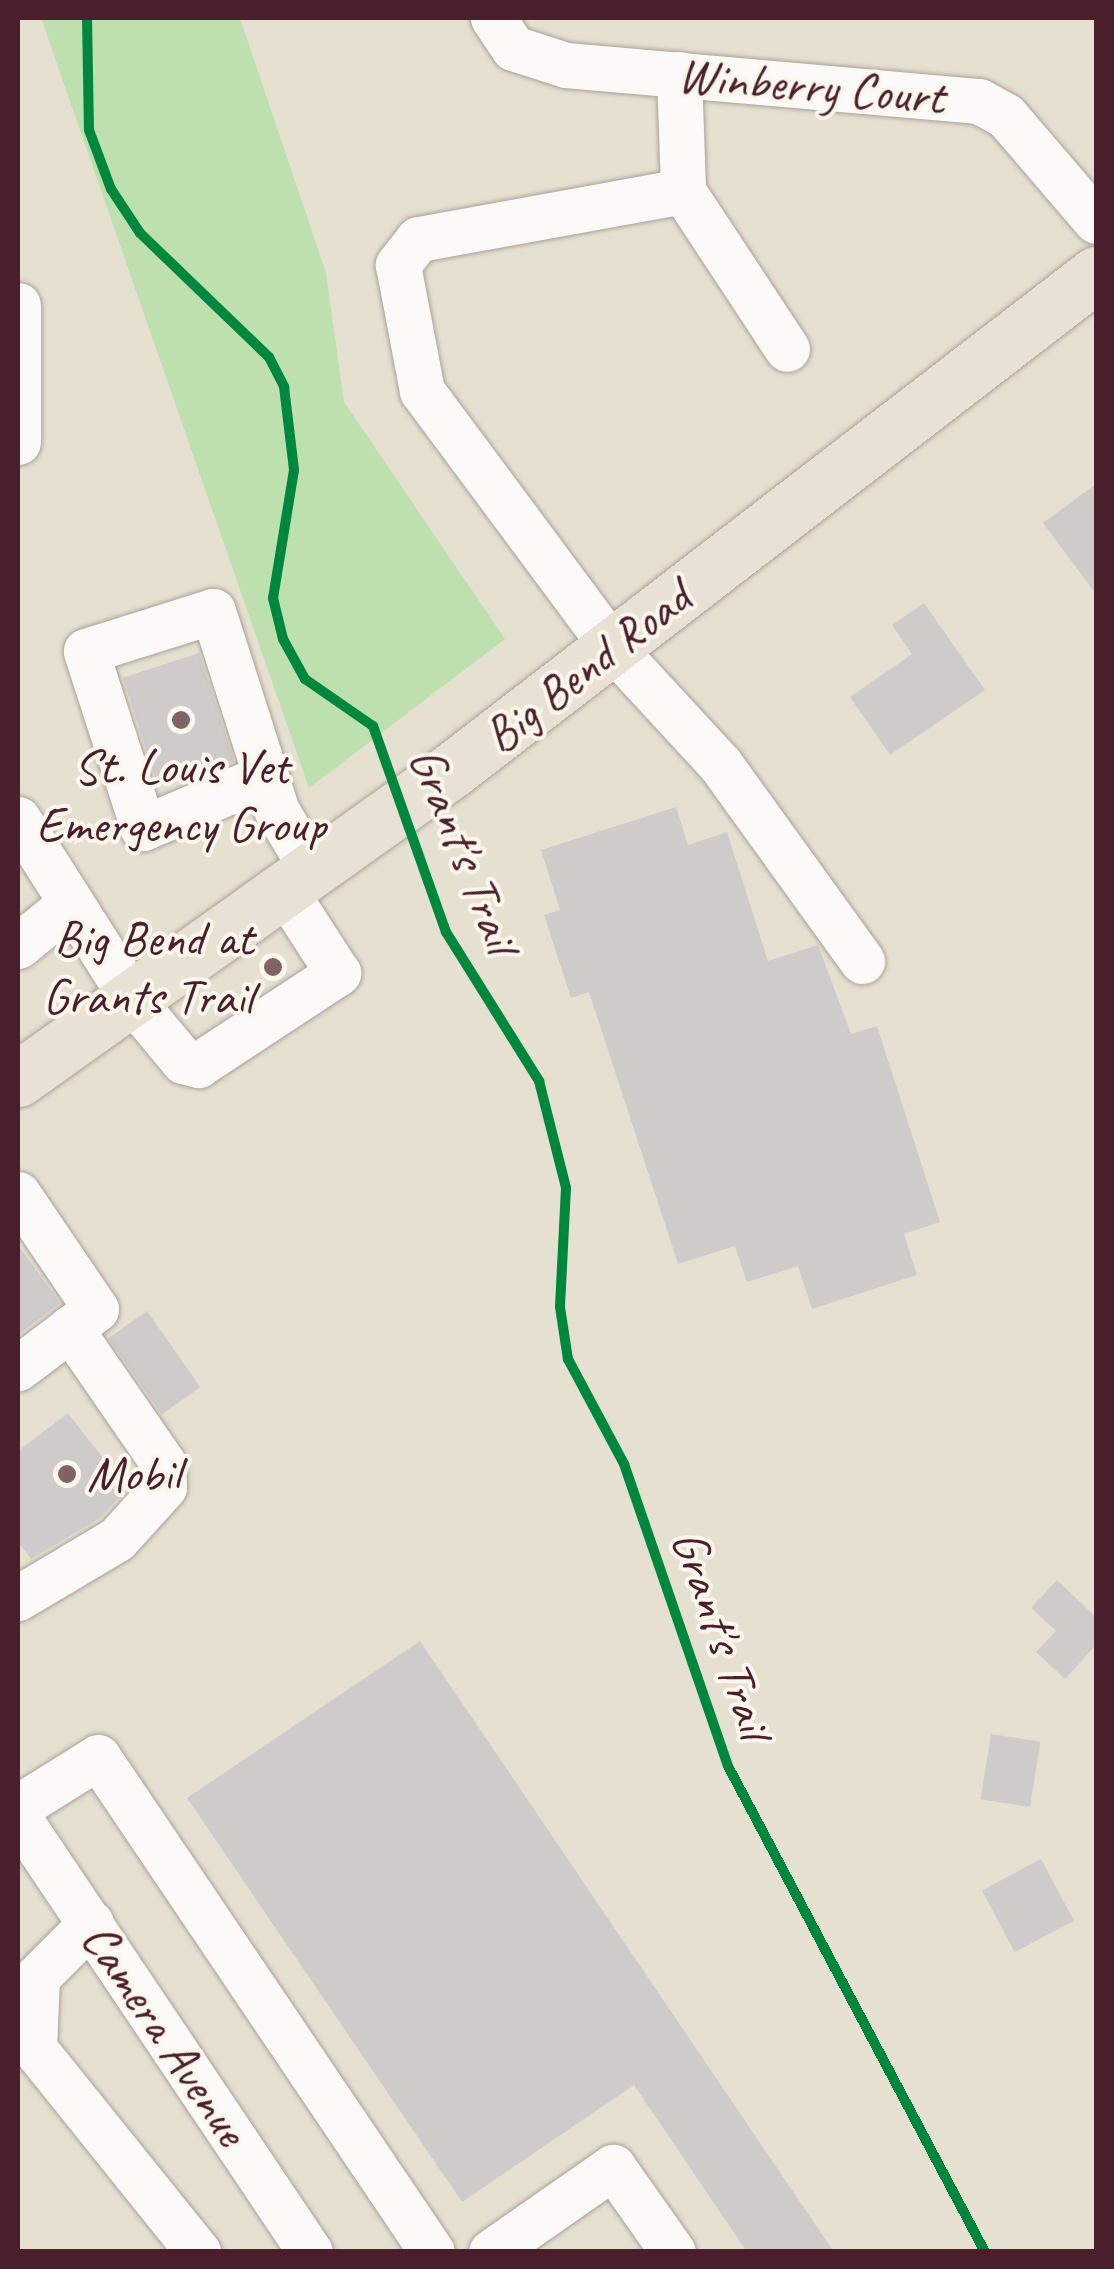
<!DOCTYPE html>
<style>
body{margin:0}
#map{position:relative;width:1114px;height:2269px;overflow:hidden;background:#e6e0d0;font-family:Caveat,sans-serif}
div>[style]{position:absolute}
.green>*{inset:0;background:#bedfae}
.building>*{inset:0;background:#d0cbcb;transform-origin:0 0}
.roads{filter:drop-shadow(0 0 2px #aaa19a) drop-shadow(0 0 2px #aaa19a)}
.minor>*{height:45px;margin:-22.5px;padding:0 22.5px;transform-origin:22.5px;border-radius:22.5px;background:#fbfaf8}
.major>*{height:55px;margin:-27.5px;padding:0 27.5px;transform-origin:27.5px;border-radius:27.5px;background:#e9e1d4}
.cycleway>*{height:10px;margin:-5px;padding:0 5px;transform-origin:5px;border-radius:5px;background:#00873e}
.dots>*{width:28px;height:28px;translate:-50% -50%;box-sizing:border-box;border:5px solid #fbf7ec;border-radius:50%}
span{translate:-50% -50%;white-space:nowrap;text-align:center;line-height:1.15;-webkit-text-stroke:8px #fbf7ec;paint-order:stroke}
.street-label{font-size:50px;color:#4a1f2b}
.poi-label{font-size:50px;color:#4a1f2b}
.right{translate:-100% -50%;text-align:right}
.left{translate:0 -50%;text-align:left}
.frame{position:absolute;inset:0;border:20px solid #4a1f2b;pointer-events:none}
</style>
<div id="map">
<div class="green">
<div style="clip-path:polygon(41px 18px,240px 18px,326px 273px,344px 402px,505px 639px,309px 788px)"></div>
</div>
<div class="building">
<div style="clip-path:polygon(1096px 484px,1096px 594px,1043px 523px)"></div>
<div style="clip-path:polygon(924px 603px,985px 690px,890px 755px,850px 697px,912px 654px,892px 625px)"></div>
<div style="left:199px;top:653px;width:114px;height:80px;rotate:72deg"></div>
<div style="clip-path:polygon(676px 807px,688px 845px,727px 832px,768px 961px,818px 945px,851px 1034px,877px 1026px,940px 1222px,904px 1234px,917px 1275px,812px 1309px,798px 1266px,747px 1282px,735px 1246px,678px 1264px,589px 992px,571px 998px,544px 915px,560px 910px,541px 850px)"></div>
<div style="clip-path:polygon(18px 1245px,60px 1303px,18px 1335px)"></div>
<div style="left:147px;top:1311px;width:93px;height:47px;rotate:55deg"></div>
<div style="clip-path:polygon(68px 1413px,127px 1489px,100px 1518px,31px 1559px,18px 1542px,18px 1451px)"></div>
<div style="clip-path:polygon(1057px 1580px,1096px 1617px,1096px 1645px,1065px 1679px,1036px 1652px,1056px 1631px,1031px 1608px)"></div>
<div style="clip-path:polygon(420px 1641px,834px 2252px,747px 2252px,634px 2085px,462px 2202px,187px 1798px)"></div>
<div style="left:991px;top:1734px;width:50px;height:66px;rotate:9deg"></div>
<div style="left:1041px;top:1859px;width:70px;height:67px;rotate:62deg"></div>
</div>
<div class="roads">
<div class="minor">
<div style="left:493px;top:18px;width:36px;rotate:56deg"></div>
<div style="left:513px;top:48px;width:56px;rotate:17.8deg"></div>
<div style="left:566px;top:65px;width:415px;rotate:5deg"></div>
<div style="left:979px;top:101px;width:31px;rotate:29deg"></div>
<div style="left:1006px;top:116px;width:138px;rotate:49.4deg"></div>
<div style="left:679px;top:74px;width:117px;rotate:88deg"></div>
<div style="left:683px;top:191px;width:269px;rotate:169.7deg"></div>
<div style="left:418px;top:239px;width:33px;rotate:128deg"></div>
<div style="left:398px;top:265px;width:128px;rotate:79.2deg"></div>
<div style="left:422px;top:391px;width:319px;rotate:53.4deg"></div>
<div style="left:612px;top:647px;width:159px;rotate:47.3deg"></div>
<div style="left:720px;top:764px;width:243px;rotate:54.2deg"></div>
<div style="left:683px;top:191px;width:189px;rotate:56.6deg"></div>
<div style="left:18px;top:305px;width:137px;rotate:90deg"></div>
<div style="left:266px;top:776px;width:134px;rotate:157.1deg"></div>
<div style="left:143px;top:828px;width:186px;rotate:-107.9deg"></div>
<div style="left:86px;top:651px;width:133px;rotate:-17.5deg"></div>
<div style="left:213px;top:611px;width:210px;rotate:72.3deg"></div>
<div style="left:277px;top:811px;width:70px;rotate:59deg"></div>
<div style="left:18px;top:819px;width:217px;rotate:57.6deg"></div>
<div style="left:134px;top:1002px;width:77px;rotate:50.3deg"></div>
<div style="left:183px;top:1061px;width:16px;rotate:15deg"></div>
<div style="left:198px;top:1065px;width:168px;rotate:-33.3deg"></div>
<div style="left:338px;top:973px;width:98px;rotate:-122.9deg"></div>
<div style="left:18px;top:946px;width:62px;rotate:-39.1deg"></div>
<div style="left:18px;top:1194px;width:139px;rotate:55.9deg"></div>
<div style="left:96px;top:1309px;width:98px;rotate:142.9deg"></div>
<div style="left:18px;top:1598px;width:115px;rotate:-30.8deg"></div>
<div style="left:117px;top:1539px;width:70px;rotate:-47.9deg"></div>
<div style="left:164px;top:1487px;width:24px;rotate:-92deg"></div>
<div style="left:163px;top:1463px;width:164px;rotate:-124.6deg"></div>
<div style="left:18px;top:1807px;width:94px;rotate:-32deg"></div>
<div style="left:98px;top:1757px;width:597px;rotate:55.99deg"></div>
<div style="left:18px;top:1817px;width:524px;rotate:56.13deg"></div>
<div style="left:91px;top:1923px;width:76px;rotate:135deg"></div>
<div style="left:37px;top:1977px;width:71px;rotate:92.4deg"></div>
<div style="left:34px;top:2048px;width:262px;rotate:51.2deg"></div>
<div style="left:491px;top:2252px;width:149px;rotate:-34.9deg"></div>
<div style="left:613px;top:2167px;width:104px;rotate:54.8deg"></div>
</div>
<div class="major">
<div style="left:18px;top:1079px;width:533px;rotate:-35.45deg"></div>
<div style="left:452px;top:770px;width:813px;rotate:-37.6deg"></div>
</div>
</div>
<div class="cycleway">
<div style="left:87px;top:18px;width:112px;rotate:89deg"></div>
<div style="left:89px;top:130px;width:63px;rotate:69.6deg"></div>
<div style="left:111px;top:189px;width:53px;rotate:56.6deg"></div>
<div style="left:140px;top:233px;width:179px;rotate:43.9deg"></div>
<div style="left:269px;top:357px;width:34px;rotate:63deg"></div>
<div style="left:284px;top:387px;width:84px;rotate:83.1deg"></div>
<div style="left:294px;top:470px;width:130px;rotate:99.3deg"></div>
<div style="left:273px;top:598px;width:42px;rotate:76.3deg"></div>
<div style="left:283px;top:639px;width:46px;rotate:61.2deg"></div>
<div style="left:305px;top:679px;width:83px;rotate:34.7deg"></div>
<div style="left:373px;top:726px;width:219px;rotate:70.5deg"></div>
<div style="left:446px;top:932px;width:176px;rotate:58deg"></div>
<div style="left:539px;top:1081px;width:110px;rotate:75.8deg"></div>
<div style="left:566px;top:1188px;width:119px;rotate:92.9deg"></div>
<div style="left:560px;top:1307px;width:53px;rotate:81.3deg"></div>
<div style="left:568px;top:1359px;width:119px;rotate:61.9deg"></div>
<div style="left:624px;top:1464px;width:319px;rotate:71deg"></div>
<div style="left:728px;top:1766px;width:550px;rotate:62.13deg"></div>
</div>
<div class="dots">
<div style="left:181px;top:720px;background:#816365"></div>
<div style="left:273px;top:967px;background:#816365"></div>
<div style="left:67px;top:1474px;background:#816365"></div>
</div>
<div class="street-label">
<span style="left:811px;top:86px;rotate:5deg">Winberry Court</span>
<span style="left:587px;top:667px;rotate:-38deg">Big Bend Road</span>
<span style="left:464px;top:850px;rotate:68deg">Grant's Trail</span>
<span style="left:722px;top:1634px;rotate:71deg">Grant's Trail</span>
<span style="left:165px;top:2034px;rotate:56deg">Camera Avenue</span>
</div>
<div class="poi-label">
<span style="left:181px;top:795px">St. Louis Vet<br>Emergency Group</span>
<span class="right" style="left:253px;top:967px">Big Bend at<br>Grants Trail</span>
<span class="left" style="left:87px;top:1474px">Mobil</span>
</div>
<div class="frame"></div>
</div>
